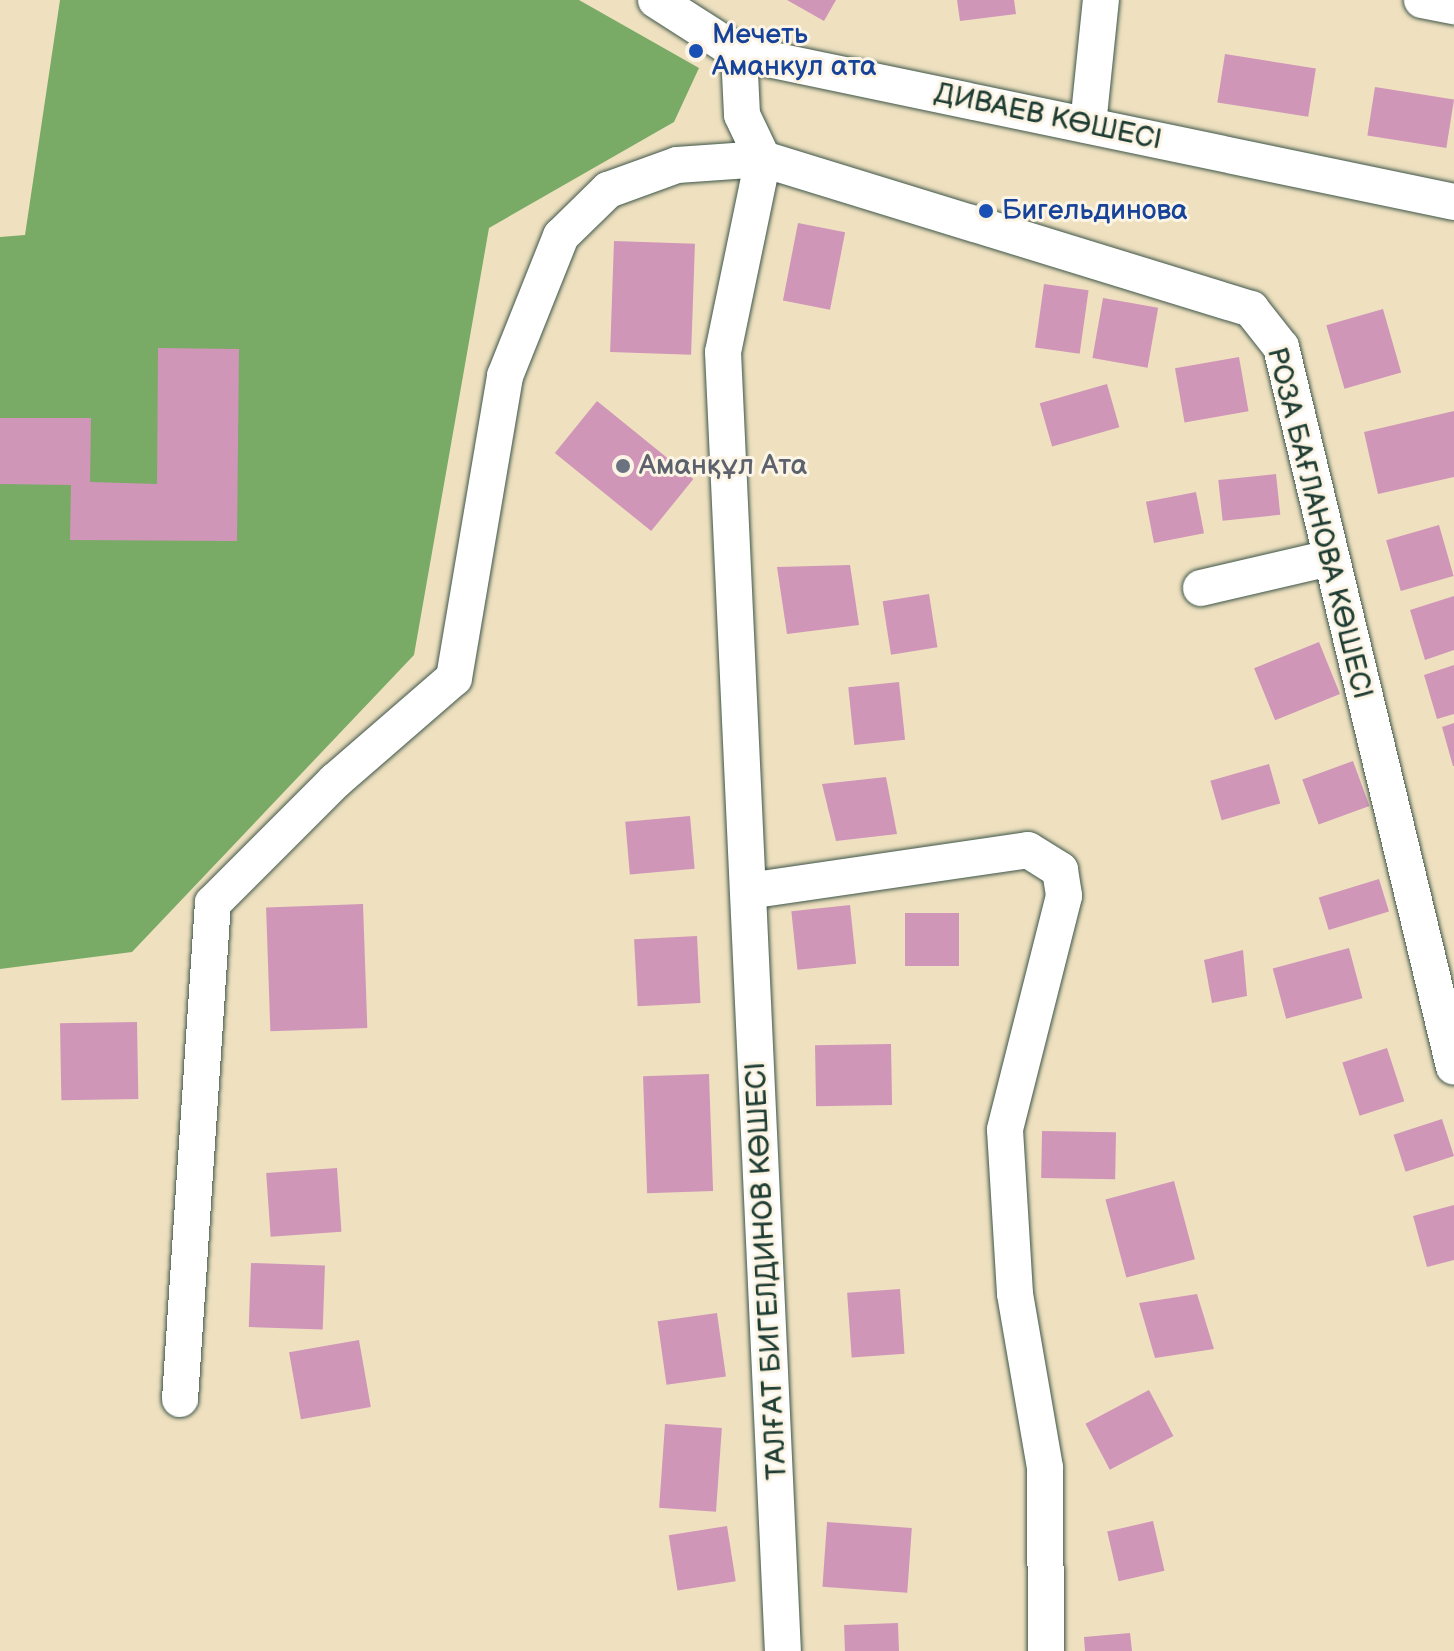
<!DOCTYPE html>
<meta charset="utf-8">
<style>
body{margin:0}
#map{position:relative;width:1454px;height:1651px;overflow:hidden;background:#efe1c0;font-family:"Balsamiq Sans",sans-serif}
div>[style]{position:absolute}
.forest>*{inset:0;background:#79ab66}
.building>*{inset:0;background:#cf96b8;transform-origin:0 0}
.roads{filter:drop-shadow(0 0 2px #3e5649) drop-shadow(0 0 2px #3e5649)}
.minor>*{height:36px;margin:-18px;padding:0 18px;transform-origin:18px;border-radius:18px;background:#fff}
.dots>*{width:22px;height:22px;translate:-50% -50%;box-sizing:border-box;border:4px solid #fcf5e5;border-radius:50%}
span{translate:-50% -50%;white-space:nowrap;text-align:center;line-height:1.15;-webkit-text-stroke:6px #fcf5e5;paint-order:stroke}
.transit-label{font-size:28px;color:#164399}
.left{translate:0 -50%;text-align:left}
.street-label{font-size:28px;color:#1f3d34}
.worship-label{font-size:28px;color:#5b616d}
</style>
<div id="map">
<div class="forest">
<div style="clip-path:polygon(60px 0,579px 0,699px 68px,674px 122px,489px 228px,414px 655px,132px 952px,0 969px,0 237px,25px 235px)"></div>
</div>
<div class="building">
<div style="clip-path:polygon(787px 0,836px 0,824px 21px)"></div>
<div style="clip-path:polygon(957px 0,1014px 0,1016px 14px,960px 21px)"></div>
<div style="left:1225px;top:54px;width:92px;height:49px;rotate:9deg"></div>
<div style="left:1375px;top:87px;width:80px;height:49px;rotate:9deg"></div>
<div style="left:798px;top:223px;width:48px;height:79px;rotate:11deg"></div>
<div style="left:614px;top:241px;width:81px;height:111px;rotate:2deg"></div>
<div style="left:1044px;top:284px;width:45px;height:64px;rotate:8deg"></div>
<div style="left:1103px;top:298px;width:56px;height:61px;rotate:10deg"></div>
<div style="left:1383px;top:309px;width:66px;height:59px;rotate:74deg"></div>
<div style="clip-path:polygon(158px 348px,239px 349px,237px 541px,70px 540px,71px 485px,0 484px,0 418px,91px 418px,90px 482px,157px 484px)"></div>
<div style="left:1239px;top:357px;width:55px;height:65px;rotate:80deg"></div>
<div style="left:1107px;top:384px;width:45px;height:70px;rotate:74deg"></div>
<div style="left:597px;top:401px;width:124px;height:67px;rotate:39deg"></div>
<div style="clip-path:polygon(1454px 411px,1454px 477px,1378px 494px,1364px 432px)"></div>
<div style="left:1276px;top:474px;width:41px;height:58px;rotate:84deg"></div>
<div style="left:1196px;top:492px;width:42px;height:51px;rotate:79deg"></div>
<div style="left:1439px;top:525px;width:53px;height:55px;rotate:74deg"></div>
<div style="clip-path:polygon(850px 565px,859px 625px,787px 634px,777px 567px)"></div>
<div style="left:929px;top:594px;width:54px;height:47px;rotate:81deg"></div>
<div style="clip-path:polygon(1454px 596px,1454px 650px,1425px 660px,1410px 610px)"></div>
<div style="left:1319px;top:642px;width:56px;height:70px;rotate:68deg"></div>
<div style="clip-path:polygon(1454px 665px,1454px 714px,1437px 719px,1424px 675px)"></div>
<div style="left:899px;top:682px;width:58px;height:51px;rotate:84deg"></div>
<div style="clip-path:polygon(1454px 723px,1454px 766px,1453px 766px,1442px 727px)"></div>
<div style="left:1353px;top:761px;width:48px;height:54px;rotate:70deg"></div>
<div style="left:1269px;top:764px;width:41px;height:61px;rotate:74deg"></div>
<div style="clip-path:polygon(886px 777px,897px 834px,836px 841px,822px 784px)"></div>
<div style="left:690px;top:816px;width:53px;height:65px;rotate:85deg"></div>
<div style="left:1379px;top:879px;width:34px;height:63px;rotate:73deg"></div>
<div style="left:363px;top:904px;width:124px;height:97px;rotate:88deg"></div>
<div style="left:850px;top:905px;width:59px;height:59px;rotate:84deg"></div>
<div style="left:905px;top:913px;width:54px;height:53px"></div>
<div style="left:697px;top:936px;width:67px;height:63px;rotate:87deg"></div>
<div style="left:1349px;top:948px;width:52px;height:79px;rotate:75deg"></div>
<div style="clip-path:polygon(1243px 950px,1247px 996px,1212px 1003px,1204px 960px)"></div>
<div style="left:137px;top:1022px;width:77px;height:77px;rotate:89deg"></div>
<div style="left:891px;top:1044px;width:61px;height:76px;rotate:89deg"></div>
<div style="left:1387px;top:1048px;width:56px;height:47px;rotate:72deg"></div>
<div style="left:709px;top:1074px;width:117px;height:66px;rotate:88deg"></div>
<div style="left:1442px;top:1119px;width:39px;height:51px;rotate:72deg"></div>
<div style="left:1042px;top:1131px;width:74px;height:47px;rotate:1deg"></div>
<div style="left:337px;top:1168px;width:64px;height:71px;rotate:86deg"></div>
<div style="left:1174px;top:1181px;width:81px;height:71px;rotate:75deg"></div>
<div style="clip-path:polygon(1454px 1205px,1454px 1260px,1427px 1267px,1413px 1216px)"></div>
<div style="left:251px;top:1263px;width:74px;height:64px;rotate:2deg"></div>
<div style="left:900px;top:1289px;width:65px;height:53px;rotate:86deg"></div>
<div style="clip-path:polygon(1197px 1294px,1214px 1349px,1155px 1358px,1139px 1303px)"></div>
<div style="left:717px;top:1313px;width:64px;height:60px;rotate:82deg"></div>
<div style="left:359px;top:1340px;width:68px;height:71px;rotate:80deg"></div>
<div style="left:1149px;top:1390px;width:52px;height:72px;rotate:62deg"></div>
<div style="left:665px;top:1424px;width:57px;height:84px;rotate:4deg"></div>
<div style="left:1153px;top:1521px;width:51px;height:47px;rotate:77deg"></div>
<div style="left:827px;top:1522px;width:85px;height:65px;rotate:4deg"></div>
<div style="left:727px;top:1526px;width:56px;height:59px;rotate:81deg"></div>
<div style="left:898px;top:1623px;width:28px;height:54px;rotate:88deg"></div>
<div style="clip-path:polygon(1130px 1633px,1132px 1651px,1085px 1651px,1084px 1637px)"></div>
</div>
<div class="roads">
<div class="minor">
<div style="left:656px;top:0;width:98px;rotate:32.6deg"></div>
<div style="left:739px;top:53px;width:730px;rotate:11.77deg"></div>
<div style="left:1422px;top:0;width:33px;rotate:11deg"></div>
<div style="left:739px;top:53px;width:62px;rotate:87.2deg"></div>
<div style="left:742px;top:115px;width:49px;rotate:64.5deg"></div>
<div style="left:763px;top:159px;width:511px;rotate:17.09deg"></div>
<div style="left:1251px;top:309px;width:48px;rotate:51.7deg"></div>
<div style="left:1281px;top:347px;width:740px;rotate:76.49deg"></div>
<div style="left:1088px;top:125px;width:126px;rotate:-84.1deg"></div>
<div style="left:1201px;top:588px;width:132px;rotate:-13.1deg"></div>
<div style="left:748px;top:891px;width:283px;rotate:-8.3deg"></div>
<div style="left:1028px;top:850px;width:38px;rotate:32deg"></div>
<div style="left:1060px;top:870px;width:26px;rotate:81deg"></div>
<div style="left:1064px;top:896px;width:241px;rotate:104.2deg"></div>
<div style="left:1005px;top:1130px;width:164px;rotate:86.5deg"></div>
<div style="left:1015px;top:1294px;width:177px;rotate:80.2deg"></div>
<div style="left:1045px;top:1468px;width:183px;rotate:89.7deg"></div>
<div style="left:180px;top:1399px;width:497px;rotate:-86.2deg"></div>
<div style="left:213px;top:903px;width:173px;rotate:-45deg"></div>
<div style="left:335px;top:781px;width:157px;rotate:-40.9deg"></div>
<div style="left:454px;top:678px;width:306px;rotate:-80.4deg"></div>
<div style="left:505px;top:376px;width:151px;rotate:-68.2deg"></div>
<div style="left:561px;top:236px;width:66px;rotate:-44.4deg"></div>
<div style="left:608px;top:190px;width:73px;rotate:-19.9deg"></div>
<div style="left:677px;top:165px;width:86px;rotate:-4deg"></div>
<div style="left:763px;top:159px;width:197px;rotate:101.7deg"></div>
<div style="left:723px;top:352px;width:1300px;rotate:87.36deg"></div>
</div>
</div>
<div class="dots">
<div style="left:696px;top:51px;background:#1a4fb4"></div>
<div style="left:986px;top:211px;background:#1a4fb4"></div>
<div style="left:623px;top:466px;background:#6b7280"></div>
</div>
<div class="transit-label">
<span class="left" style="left:712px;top:51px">Мечеть<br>Аманкул ата</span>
<span class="left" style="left:1002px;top:211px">Бигельдинова</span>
</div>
<div class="street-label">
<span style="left:1048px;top:117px;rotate:12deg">ДИВАЕВ КӨШЕСІ</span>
<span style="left:1319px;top:523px;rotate:76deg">РОЗА БАҒЛАНОВА КӨШЕСІ</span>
<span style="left:767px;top:1271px;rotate:-93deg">ТАЛҒАТ БИГЕЛДИНОВ КӨШЕСІ</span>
</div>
<div class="worship-label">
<span class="left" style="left:639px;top:466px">Аманқұл Ата</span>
</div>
</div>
